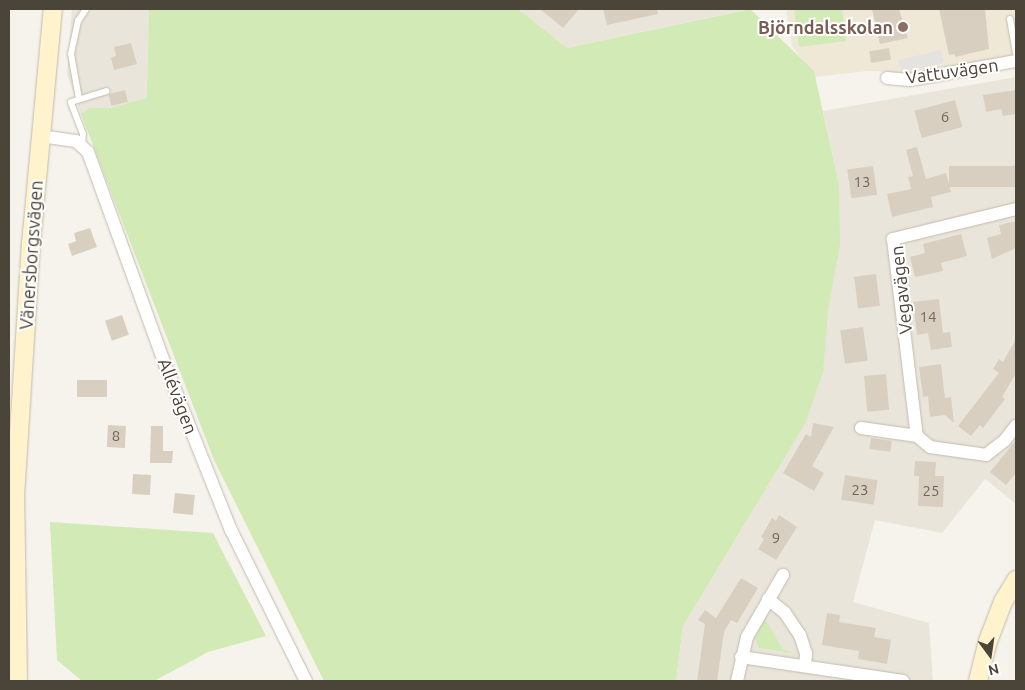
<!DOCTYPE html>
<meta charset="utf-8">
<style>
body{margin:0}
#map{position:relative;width:1025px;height:690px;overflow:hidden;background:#f6f3ec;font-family:Ubuntu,sans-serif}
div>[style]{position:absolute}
.residential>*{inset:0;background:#eae5da}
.education>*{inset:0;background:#efe8d6}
.green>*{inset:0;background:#d2eab5}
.parking>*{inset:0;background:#e5e3e0;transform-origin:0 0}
.building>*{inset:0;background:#d8cfc1;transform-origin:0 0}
.roads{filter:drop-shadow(0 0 1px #c2bbae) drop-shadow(0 0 1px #c2bbae)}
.lane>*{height:6px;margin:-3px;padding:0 3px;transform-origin:3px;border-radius:3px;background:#fff}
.street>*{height:12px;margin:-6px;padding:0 6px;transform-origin:6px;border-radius:6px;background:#fff}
.secondary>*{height:18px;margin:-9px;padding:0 9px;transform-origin:9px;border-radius:9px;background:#fff3cd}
.dots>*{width:14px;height:14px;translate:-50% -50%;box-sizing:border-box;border:2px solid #fff;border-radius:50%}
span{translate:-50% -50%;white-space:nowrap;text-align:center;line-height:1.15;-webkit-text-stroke:4px #fff;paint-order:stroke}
.number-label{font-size:15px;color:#6e675b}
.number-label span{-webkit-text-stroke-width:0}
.education-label{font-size:18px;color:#785e54;font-weight:700}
.right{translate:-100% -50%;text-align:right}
.street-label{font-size:18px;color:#4b4439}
.frame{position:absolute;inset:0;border:10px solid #4b4439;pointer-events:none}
.north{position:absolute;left:965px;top:630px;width:50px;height:50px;-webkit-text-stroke:4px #fff;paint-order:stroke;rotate:166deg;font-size:14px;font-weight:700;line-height:20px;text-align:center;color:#4b4439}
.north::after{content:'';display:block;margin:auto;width:18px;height:22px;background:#4b4439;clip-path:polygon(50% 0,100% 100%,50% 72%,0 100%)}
</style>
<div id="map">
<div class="residential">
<div style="clip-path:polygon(72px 9px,149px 9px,148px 98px,110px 108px,89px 108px,81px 114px,67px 74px)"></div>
<div style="clip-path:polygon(518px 9px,748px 9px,567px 48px)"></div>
<div style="clip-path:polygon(evenodd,1016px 77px,1016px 504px,985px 479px,942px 533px,875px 520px,853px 602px,929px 623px,933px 681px,676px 681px,683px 626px,805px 424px,818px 314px,839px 185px,823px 111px,1016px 77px,764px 619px,784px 650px,795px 654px,759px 648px,764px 619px)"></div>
</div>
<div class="education">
<div style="clip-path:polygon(786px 9px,1016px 9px,1016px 56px,916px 73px,867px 71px,815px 77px,792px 46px)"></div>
</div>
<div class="green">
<div style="clip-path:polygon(149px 9px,518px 9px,567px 48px,750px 9px,814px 71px,839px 185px,840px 244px,828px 311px,823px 372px,805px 424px,683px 626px,676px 681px,324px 681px,214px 460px,81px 114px,89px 108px,110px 108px,147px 98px)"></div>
<div style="clip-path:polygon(794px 9px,842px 9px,846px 41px,799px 47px)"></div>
<div style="clip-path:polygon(50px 522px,213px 533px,266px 636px,208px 652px,154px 681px,82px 681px,57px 660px)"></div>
<div style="clip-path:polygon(765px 619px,783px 649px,796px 654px,759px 648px,755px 638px)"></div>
</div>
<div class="parking">
<div style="left:941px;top:50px;width:13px;height:44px;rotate:77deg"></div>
</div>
<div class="building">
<div style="clip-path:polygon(540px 9px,579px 9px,563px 28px)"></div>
<div style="clip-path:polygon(603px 9px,657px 9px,658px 14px,607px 25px)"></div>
<div style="clip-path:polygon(872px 9px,899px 9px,908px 38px,880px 44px)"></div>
<div style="clip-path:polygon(939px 9px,985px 9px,989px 49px,955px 57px,955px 54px,949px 55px)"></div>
<div style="clip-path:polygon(131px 43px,137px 64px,114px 70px,111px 58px,116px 56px,114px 47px)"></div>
<div style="left:889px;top:48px;width:12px;height:20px;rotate:81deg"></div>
<div style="left:125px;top:90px;width:12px;height:17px;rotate:76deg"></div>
<div style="clip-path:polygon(1016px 90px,1016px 114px,1003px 116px,1001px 109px,986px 112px,983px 95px)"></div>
<div style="left:955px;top:100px;width:28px;height:42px;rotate:75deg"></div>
<div style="clip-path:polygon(917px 147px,926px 179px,946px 173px,951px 192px,931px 197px,933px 207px,892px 217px,887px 194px,911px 189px,908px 177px,913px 176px,906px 150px)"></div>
<div style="left:873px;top:166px;width:29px;height:26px;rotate:82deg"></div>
<div style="left:1016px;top:166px;width:21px;height:67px;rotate:90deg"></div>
<div style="clip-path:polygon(1016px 221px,1016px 248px,992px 259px,987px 238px,1001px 234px,999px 225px)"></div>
<div style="clip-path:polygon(90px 228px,97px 247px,72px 256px,68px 244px,76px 241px,74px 233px)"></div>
<div style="clip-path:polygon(961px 234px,967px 256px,941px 263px,943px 271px,915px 277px,910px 257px,925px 253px,923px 244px)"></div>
<div style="left:876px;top:274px;width:32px;height:22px;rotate:83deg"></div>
<div style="clip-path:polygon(939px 299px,943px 333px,950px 332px,952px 347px,931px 350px,928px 333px,917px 335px,913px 302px)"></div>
<div style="left:122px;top:315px;width:21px;height:18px;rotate:71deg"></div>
<div style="left:863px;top:327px;width:34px;height:23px;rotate:82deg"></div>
<div style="clip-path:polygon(1016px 339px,1016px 373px,1002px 397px,1005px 399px,983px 428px,980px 425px,971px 436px,958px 426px,999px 373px,993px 369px,999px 359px,1003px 362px)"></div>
<div style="clip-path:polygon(941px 364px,945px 398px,951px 397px,954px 423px,945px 415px,930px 417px,928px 396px,923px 397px,919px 367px)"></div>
<div style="left:886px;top:374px;width:36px;height:22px;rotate:85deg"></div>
<div style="left:77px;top:380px;width:30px;height:17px"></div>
<div style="clip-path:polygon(813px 423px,834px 427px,812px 466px,824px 473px,814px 491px,783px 473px,806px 434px,811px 437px)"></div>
<div style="left:108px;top:425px;width:18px;height:22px;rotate:3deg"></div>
<div style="clip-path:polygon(151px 426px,163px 426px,163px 451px,173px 451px,172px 463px,150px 463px)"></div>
<div style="left:871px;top:438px;width:21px;height:11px;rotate:8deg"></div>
<div style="clip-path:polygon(1016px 440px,1016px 473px,1006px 485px,990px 472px)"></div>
<div style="clip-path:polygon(915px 461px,936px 462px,935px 476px,944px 476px,943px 507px,918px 506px,919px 476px,914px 476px)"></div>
<div style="left:133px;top:474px;width:18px;height:20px;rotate:3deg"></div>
<div style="left:845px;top:475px;width:33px;height:25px;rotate:9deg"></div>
<div style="left:175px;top:493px;width:20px;height:20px;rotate:6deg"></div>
<div style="clip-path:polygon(779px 515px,797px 527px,776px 560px,758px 549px,764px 539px,761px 537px,772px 518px,776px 521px)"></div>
<div style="clip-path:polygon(741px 578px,758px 588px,737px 623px,731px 620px,724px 632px,717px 681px,697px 681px,705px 624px,698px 620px,705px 610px,716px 618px)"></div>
<div style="clip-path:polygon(827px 613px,840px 615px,839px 622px,876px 628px,874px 637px,891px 640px,887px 664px,858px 659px,859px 651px,822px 645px)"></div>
</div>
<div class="roads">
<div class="lane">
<div style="left:1010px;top:19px;width:35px;rotate:80deg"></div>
<div style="left:79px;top:99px;width:46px;rotate:-100.1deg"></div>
<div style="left:71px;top:54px;width:34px;rotate:-78deg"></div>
<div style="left:78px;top:21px;width:14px;rotate:-56deg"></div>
<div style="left:82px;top:144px;width:10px;rotate:-84deg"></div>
<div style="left:83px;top:134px;width:34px;rotate:-111deg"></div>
<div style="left:71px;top:102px;width:37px;rotate:-17deg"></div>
</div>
<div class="street">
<div style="left:887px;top:78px;width:23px;rotate:5deg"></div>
<div style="left:910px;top:80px;width:108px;rotate:-10.2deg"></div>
<div style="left:40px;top:136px;width:36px;rotate:8deg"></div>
<div style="left:76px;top:141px;width:16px;rotate:43deg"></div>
<div style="left:88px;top:152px;width:223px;rotate:70.1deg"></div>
<div style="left:164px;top:362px;width:181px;rotate:68.3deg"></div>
<div style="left:231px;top:530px;width:169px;rotate:63.6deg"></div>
<div style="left:1016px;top:209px;width:127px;rotate:166.3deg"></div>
<div style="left:893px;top:239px;width:198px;rotate:83.1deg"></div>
<div style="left:917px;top:436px;width:17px;rotate:40deg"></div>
<div style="left:930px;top:447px;width:57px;rotate:8.1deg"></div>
<div style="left:986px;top:455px;width:24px;rotate:-38deg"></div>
<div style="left:1005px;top:440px;width:18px;rotate:-52deg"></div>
<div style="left:861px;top:428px;width:57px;rotate:8.1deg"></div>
<div style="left:768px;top:599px;width:22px;rotate:39deg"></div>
<div style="left:785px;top:613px;width:27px;rotate:56deg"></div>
<div style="left:800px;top:635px;width:20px;rotate:72deg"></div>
<div style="left:806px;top:654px;width:12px;rotate:95deg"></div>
<div style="left:741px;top:657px;width:164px;rotate:8.4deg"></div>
<div style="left:737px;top:681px;width:45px;rotate:-77.2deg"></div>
<div style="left:747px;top:637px;width:72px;rotate:-59.9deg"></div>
</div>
<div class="secondary">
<div style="left:18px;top:681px;width:184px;rotate:-90.9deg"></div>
<div style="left:15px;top:497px;width:254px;rotate:-86.4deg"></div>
<div style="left:31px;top:244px;width:236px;rotate:-84.7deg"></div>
<div style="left:978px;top:681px;width:41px;rotate:-76deg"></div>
<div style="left:988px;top:641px;width:42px;rotate:-69deg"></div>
<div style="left:1003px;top:602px;width:26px;rotate:-59deg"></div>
</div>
</div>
<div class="dots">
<div style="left:903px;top:27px;background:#8d6e63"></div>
</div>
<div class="number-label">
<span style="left:945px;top:117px">6</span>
<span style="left:862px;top:182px">13</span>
<span style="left:928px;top:317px">14</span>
<span style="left:116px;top:436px">8</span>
<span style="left:860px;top:490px">23</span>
<span style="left:931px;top:491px">25</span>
<span style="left:776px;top:538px">9</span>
</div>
<div class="education-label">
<span class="right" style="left:893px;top:27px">Björndalsskolan</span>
</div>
<div class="street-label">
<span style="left:952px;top:71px;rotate:-8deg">Vattuvägen</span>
<span style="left:31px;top:255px;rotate:-86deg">Vänersborgsvägen</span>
<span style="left:901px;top:290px;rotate:-96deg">Vegavägen</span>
<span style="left:178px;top:396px;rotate:69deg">Allévägen</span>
</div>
<div class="frame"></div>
<div class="north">N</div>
</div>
